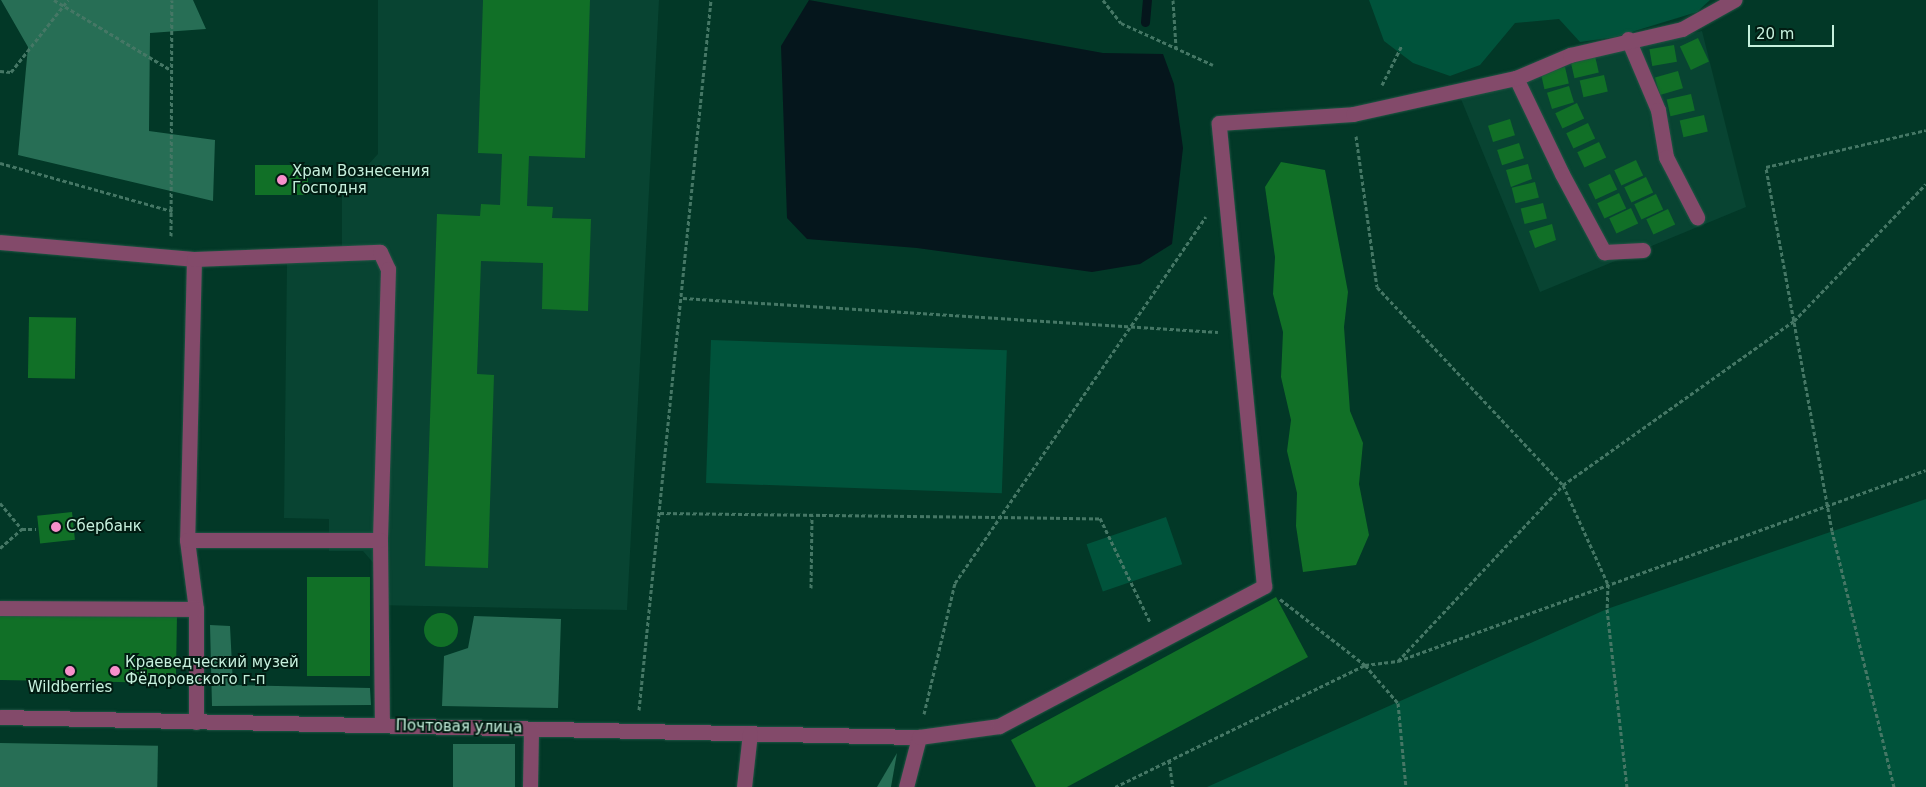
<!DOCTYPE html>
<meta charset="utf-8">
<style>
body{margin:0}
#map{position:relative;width:1926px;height:787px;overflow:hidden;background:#023827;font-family:"DejaVu Sans",sans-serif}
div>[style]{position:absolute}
.built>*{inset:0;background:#084432}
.green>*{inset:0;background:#00533b;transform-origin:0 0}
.forest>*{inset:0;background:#276e55;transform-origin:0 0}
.water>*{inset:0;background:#05161c}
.stream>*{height:9px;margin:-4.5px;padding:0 4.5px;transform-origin:4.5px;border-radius:4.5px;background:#05161c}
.building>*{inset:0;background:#117027;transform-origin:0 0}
.round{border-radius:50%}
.path>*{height:3px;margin-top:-1.5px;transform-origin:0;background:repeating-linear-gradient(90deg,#457765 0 4px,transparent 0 6.5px)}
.roads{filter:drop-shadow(0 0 1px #215544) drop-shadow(0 0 1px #215544)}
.minor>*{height:15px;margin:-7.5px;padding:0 7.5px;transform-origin:7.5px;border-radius:7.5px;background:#834a6a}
.dots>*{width:14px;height:14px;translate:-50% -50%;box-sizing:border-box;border:2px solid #011c12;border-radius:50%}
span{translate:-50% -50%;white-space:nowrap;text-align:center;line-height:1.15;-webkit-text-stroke:4px #011c12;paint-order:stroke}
.poi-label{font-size:15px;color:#c6f0dd}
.left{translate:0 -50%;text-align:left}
.street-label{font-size:15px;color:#c6f0dd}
.scale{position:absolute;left:1748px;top:25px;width:86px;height:22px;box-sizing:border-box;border:2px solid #c6f0dd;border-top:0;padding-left:6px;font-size:15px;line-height:18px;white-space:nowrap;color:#c6f0dd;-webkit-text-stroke:4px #011c12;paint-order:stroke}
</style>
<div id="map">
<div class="built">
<div style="clip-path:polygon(378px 0,659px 0,627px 610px,375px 605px,376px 566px,363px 551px,329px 551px,329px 519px,284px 518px,287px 264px,342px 260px,342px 193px,378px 154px)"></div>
<div style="clip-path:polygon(1702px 31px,1746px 207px,1540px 292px,1461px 99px,1608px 51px)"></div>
</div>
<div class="green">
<div style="clip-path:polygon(1369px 0,1710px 0,1697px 12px,1615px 37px,1580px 42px,1559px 19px,1515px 23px,1480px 65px,1450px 76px,1413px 63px,1384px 41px)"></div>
<div style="left:711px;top:340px;width:296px;height:143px;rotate:2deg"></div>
<div style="clip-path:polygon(1926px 499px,1926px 787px,1207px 787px,1607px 609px)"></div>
<div style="left:1166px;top:517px;width:50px;height:84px;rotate:71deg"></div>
</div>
<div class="forest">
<div style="clip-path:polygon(1px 0,193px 0,206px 29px,150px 33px,149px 131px,215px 140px,213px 201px,18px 155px,28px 47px)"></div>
<div style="clip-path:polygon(474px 616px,561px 619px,558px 708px,442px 706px,444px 656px,468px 648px)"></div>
<div style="clip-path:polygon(210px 625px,230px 626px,233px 685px,370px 688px,371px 705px,212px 706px)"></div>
<div style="left:0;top:743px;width:158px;height:44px;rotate:1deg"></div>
<div style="left:453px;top:744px;width:62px;height:43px"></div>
<div style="clip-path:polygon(897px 753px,891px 787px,877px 787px)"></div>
</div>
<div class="water">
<div style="clip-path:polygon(809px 0,1103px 53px,1163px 54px,1174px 84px,1183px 148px,1172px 244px,1140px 264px,1092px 272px,917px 248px,807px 239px,787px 218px,781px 46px)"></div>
</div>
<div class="stream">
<div style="left:1145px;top:22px;width:22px;rotate:-85deg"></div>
</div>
<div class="building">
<div style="clip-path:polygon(483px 0,590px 0,585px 158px,529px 156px,527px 206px,553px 207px,552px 218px,591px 219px,588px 311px,542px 309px,543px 263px,481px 261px,477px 374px,494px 375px,488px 568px,425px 566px,437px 214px,480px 216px,481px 204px,500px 205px,502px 154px,478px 153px)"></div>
<div style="left:1698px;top:38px;width:26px;height:20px;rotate:65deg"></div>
<div style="left:1674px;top:45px;width:17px;height:25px;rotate:80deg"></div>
<div style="left:1595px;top:56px;width:17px;height:25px;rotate:77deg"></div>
<div style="left:1565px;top:67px;width:17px;height:25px;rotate:77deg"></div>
<div style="left:1678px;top:71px;width:18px;height:24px;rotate:74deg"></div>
<div style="left:1604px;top:75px;width:17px;height:25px;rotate:77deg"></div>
<div style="left:1569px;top:86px;width:17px;height:23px;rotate:73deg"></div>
<div style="left:1691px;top:94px;width:17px;height:25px;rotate:77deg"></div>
<div style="left:1577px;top:103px;width:17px;height:24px;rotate:65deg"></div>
<div style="left:1704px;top:115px;width:17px;height:25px;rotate:77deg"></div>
<div style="left:1510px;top:119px;width:17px;height:23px;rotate:73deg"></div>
<div style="left:1588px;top:123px;width:17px;height:24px;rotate:65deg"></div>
<div style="left:1599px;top:142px;width:17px;height:24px;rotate:65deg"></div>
<div style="left:1519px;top:143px;width:16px;height:23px;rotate:72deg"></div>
<div style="left:1636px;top:160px;width:17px;height:24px;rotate:65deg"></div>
<div style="clip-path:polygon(1281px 162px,1325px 170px,1348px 292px,1344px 327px,1350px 411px,1363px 443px,1359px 484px,1369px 535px,1356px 565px,1303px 572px,1296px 526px,1297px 493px,1287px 451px,1291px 420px,1281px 377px,1283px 332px,1273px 294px,1275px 257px,1265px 187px)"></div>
<div style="clip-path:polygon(1528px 164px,1532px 179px,1511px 187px,1506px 170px)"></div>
<div style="left:308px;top:165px;width:30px;height:53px;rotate:90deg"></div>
<div style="left:1610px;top:174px;width:17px;height:24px;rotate:65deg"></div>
<div style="left:1646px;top:177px;width:17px;height:24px;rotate:65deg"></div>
<div style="left:1535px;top:182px;width:16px;height:24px;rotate:76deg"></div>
<div style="left:1619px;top:193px;width:17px;height:24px;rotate:65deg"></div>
<div style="left:1656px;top:194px;width:17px;height:24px;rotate:65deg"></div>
<div style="left:1543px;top:203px;width:16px;height:23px;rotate:76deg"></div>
<div style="left:1631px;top:208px;width:17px;height:24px;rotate:65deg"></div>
<div style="left:1668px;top:209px;width:17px;height:24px;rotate:65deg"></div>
<div style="clip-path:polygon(1552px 224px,1556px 240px,1535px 248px,1529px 231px)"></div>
<div style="left:29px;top:317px;width:47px;height:61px;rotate:1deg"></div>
<div style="left:72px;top:512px;width:28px;height:35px;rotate:84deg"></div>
<div style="left:307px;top:577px;width:63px;height:99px"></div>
<div style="clip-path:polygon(1276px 597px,1308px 657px,1067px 787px,1036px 787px,1011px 740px)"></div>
<div style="left:0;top:613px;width:177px;height:67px;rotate:1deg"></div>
<div class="round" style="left:424px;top:613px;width:34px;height:34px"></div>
</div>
<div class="path">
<div style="left:54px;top:0;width:136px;rotate:30.9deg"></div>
<div style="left:1103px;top:0;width:29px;rotate:52deg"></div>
<div style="left:1121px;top:23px;width:101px;rotate:24.5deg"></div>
<div style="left:1173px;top:0;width:48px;rotate:86.4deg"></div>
<div style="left:0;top:71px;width:11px;rotate:5deg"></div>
<div style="left:11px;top:72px;width:92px;rotate:-51.6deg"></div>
<div style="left:1382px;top:85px;width:45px;rotate:-63.4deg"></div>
<div style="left:1356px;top:136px;width:152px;rotate:82.1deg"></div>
<div style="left:1377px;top:287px;width:272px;rotate:46.8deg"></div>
<div style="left:1563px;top:485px;width:109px;rotate:65.6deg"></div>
<div style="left:1608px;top:584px;width:25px;rotate:92deg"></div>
<div style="left:1607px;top:609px;width:179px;rotate:83.6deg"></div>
<div style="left:0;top:163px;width:179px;rotate:15.6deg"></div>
<div style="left:171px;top:236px;width:236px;rotate:-89.8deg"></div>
<div style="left:683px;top:298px;width:536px;rotate:3.64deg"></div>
<div style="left:0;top:503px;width:34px;rotate:50deg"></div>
<div style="left:660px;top:513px;width:440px;rotate:0.7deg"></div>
<div style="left:1100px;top:518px;width:115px;rotate:64.3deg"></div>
<div style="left:0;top:548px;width:29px;rotate:-41deg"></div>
<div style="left:22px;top:529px;width:14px"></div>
<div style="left:811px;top:588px;width:73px;rotate:-89.2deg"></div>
<div style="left:1280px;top:599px;width:108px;rotate:37.8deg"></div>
<div style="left:1365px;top:665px;width:50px;rotate:49deg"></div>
<div style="left:1398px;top:703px;width:84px;rotate:84.6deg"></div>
<div style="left:1398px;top:661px;width:241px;rotate:-46.8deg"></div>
<div style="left:1563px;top:485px;width:283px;rotate:-35.4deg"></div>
<div style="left:1794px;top:321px;width:190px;rotate:-46.1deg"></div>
<div style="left:639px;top:710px;width:714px;rotate:-84.21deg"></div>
<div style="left:924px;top:714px;width:135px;rotate:-76.7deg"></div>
<div style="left:955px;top:583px;width:444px;rotate:-55.6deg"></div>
<div style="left:1169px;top:760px;width:27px;rotate:82deg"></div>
<div style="left:1115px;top:787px;width:278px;rotate:-26deg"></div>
<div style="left:1365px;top:665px;width:33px;rotate:-7deg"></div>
<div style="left:1398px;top:661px;width:561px;rotate:-19.89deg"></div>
<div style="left:1894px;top:787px;width:263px;rotate:-103.6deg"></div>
<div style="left:1832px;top:531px;width:370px;rotate:-100.3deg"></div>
<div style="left:1766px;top:167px;width:164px;rotate:-13deg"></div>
</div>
<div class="roads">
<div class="minor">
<div style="left:1628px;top:39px;width:77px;rotate:67.1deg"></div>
<div style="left:1658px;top:110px;width:48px;rotate:80.3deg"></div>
<div style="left:1666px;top:157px;width:68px;rotate:62.7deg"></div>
<div style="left:1516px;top:78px;width:106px;rotate:64.4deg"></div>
<div style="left:1562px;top:174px;width:89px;rotate:61.7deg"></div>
<div style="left:1604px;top:252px;width:39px;rotate:-3deg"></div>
<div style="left:0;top:242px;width:195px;rotate:5deg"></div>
<div style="left:194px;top:259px;width:281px;rotate:91.4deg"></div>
<div style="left:187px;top:540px;width:70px;rotate:82.6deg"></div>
<div style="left:196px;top:609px;width:113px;rotate:90deg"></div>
<div style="left:194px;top:259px;width:186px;rotate:-2.2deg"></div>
<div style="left:380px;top:252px;width:19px;rotate:65deg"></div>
<div style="left:388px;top:269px;width:271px;rotate:91.7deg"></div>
<div style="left:380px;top:540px;width:185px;rotate:89.4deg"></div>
<div style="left:187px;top:540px;width:193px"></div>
<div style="left:0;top:608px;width:196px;rotate:0.3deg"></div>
<div style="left:0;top:717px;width:919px;rotate:1.25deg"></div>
<div style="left:530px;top:787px;width:58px;rotate:-89deg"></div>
<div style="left:744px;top:787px;width:54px;rotate:-83.7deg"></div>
<div style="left:906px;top:787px;width:52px;rotate:-75.4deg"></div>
<div style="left:919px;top:737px;width:81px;rotate:-7.8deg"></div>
<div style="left:999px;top:726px;width:300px;rotate:-27.8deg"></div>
<div style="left:1264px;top:586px;width:465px;rotate:-95.6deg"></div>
<div style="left:1219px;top:123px;width:134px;rotate:-3.8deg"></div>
<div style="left:1353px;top:114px;width:167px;rotate:-12.5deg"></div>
<div style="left:1516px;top:78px;width:59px;rotate:-23.1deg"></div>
<div style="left:1570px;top:55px;width:115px;rotate:-13.1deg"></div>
<div style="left:1682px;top:29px;width:60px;rotate:-29.1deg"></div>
</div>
</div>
<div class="dots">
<div style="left:282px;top:180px;background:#f890cb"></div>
<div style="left:56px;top:527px;background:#f890cb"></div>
<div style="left:70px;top:671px;background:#f890cb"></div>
<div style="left:115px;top:671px;background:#f890cb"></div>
</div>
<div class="poi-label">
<span class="left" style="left:292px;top:180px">Храм Вознесения<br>Господня</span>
<span class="left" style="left:66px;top:527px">Сбербанк</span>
<span class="left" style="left:125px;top:671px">Краеведческий музей<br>Фёдоровского г-п</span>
<span style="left:70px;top:688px">Wildberries</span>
</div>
<div class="street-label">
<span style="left:459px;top:727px;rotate:1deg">Почтовая улица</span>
</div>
<div class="scale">20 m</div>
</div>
